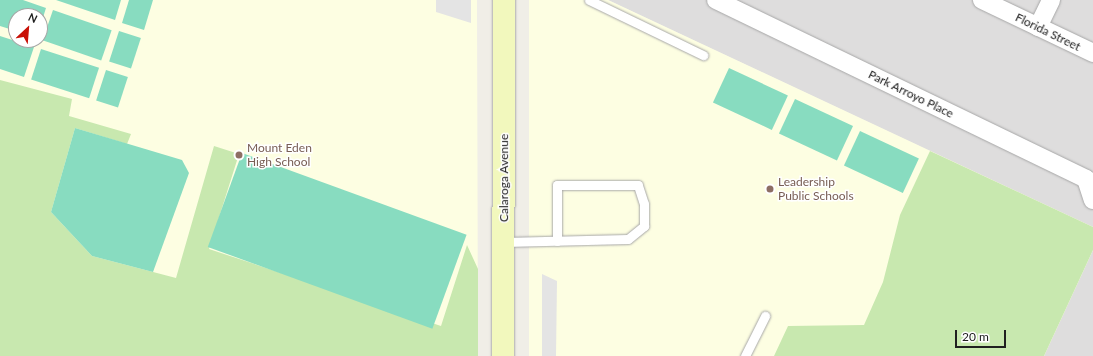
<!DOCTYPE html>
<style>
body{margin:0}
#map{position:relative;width:1093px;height:356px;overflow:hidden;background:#f0eee7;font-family:Lato,sans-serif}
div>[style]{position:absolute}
.residential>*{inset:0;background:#dedddd}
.education>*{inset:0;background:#fdfee2}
.grass>*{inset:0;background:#c8e8af}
.pitch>*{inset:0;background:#88dcc0;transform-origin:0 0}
.parking>*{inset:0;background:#e4e4e4}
.roads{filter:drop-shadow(0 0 1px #a7a7a7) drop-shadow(0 0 1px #a7a7a7)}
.lane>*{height:9px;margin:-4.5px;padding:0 4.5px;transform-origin:4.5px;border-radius:4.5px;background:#fff}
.street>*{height:18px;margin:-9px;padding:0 9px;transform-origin:9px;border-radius:9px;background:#fff}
.secondary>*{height:22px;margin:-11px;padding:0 11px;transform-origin:11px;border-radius:11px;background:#f2f8bd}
.dots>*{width:11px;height:11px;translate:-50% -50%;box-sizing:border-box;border:2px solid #fff;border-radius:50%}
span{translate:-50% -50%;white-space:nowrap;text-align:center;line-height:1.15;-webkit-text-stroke:3px #fff;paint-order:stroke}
.street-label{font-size:12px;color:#202020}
.education-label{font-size:12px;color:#785e54}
.left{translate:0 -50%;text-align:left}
.north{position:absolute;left:8px;top:8px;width:40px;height:40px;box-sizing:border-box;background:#fff;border:1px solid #a6a6a6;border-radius:50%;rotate:26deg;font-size:11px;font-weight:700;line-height:16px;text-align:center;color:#202020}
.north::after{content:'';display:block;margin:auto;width:14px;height:18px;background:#c91107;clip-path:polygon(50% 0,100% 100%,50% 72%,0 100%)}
.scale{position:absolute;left:955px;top:330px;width:51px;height:18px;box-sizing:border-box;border:2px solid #202020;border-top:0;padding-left:5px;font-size:12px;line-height:14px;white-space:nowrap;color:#202020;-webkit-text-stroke:3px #fff;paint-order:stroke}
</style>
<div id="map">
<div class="residential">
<div style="clip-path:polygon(608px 0,1093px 0,1093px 227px,930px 151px)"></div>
<div style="clip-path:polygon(1093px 250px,1093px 356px,1044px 356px)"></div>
</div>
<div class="education">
<div style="clip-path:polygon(evenodd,0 0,477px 0,478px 356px,0 356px,0 0,16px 16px,40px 16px,40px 40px,16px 40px,16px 16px)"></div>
<div style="clip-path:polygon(529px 0,608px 0,1093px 227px,1093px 250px,1044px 356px,529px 356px)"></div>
</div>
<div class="grass">
<div style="clip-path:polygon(0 80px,72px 99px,69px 116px,131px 134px,127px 144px,75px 128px,51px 212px,92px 256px,176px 278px,214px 146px,239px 154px,209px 249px,441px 326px,467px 245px,478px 269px,478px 356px,0 356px)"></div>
<div style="clip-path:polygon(930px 151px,1093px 227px,1093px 250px,1044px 356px,774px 356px,788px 326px,864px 325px,883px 282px,900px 215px)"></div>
</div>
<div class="pitch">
<div style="clip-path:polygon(0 0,23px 0,46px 8px,40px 27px,40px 16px,16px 16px,16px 31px,0 26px)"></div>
<div style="clip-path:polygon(56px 0,121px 0,115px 20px)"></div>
<div style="clip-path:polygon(129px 0,153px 0,144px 30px,122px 23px)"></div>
<div style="left:53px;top:10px;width:62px;height:32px;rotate:19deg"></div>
<div style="left:119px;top:31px;width:23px;height:32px;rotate:18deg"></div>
<div style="clip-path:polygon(0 36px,34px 47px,24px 77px,0 69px)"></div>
<div style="left:41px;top:49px;width:61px;height:32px;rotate:18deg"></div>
<div style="left:729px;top:68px;width:65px;height:38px;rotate:25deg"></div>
<div style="left:106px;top:70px;width:23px;height:32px;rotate:18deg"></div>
<div style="left:795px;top:99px;width:64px;height:38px;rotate:25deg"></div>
<div style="clip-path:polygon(75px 128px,182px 160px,189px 173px,153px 272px,92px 256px,51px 212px)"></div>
<div style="left:860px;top:131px;width:65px;height:38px;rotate:25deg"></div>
<div style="left:242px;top:153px;width:239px;height:100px;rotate:20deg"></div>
</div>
<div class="parking">
<div style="clip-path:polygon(436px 0,471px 0,471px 23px,436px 12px)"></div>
<div style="clip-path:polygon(542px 274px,557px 281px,556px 356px,542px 356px)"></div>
</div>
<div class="roads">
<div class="lane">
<div style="left:589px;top:0;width:127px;rotate:25.8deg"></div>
<div style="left:504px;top:242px;width:124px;rotate:-1.4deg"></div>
<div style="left:628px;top:239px;width:21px;rotate:-39deg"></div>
<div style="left:644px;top:226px;width:22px;rotate:-90deg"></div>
<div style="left:644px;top:204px;width:20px;rotate:-108deg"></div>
<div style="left:638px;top:185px;width:81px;rotate:180deg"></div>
<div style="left:557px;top:185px;width:56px;rotate:90deg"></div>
<div style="left:745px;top:356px;width:45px;rotate:-63.4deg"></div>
</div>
<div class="street">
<div style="left:716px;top:0;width:411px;rotate:25.8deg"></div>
<div style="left:1086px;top:179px;width:22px;rotate:72deg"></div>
<div style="left:982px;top:0;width:123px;rotate:25.5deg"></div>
<div style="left:1038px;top:27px;width:30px;rotate:-64deg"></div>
</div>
<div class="secondary">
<div style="left:503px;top:356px;width:356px;rotate:-89.8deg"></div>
</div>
</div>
<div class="dots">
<div style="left:239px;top:155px;background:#8d6e63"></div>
<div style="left:770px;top:189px;background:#8d6e63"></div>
</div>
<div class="street-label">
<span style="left:1048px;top:32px;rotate:26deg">Florida Street</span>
<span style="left:911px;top:94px;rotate:26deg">Park Arroyo Place</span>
<span style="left:504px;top:178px;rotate:-90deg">Calaroga Avenue</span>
</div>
<div class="education-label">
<span class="left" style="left:247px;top:155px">Mount Eden<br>High School</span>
<span class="left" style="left:778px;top:189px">Leadership<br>Public Schools</span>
</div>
<div class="north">N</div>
<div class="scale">20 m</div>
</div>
